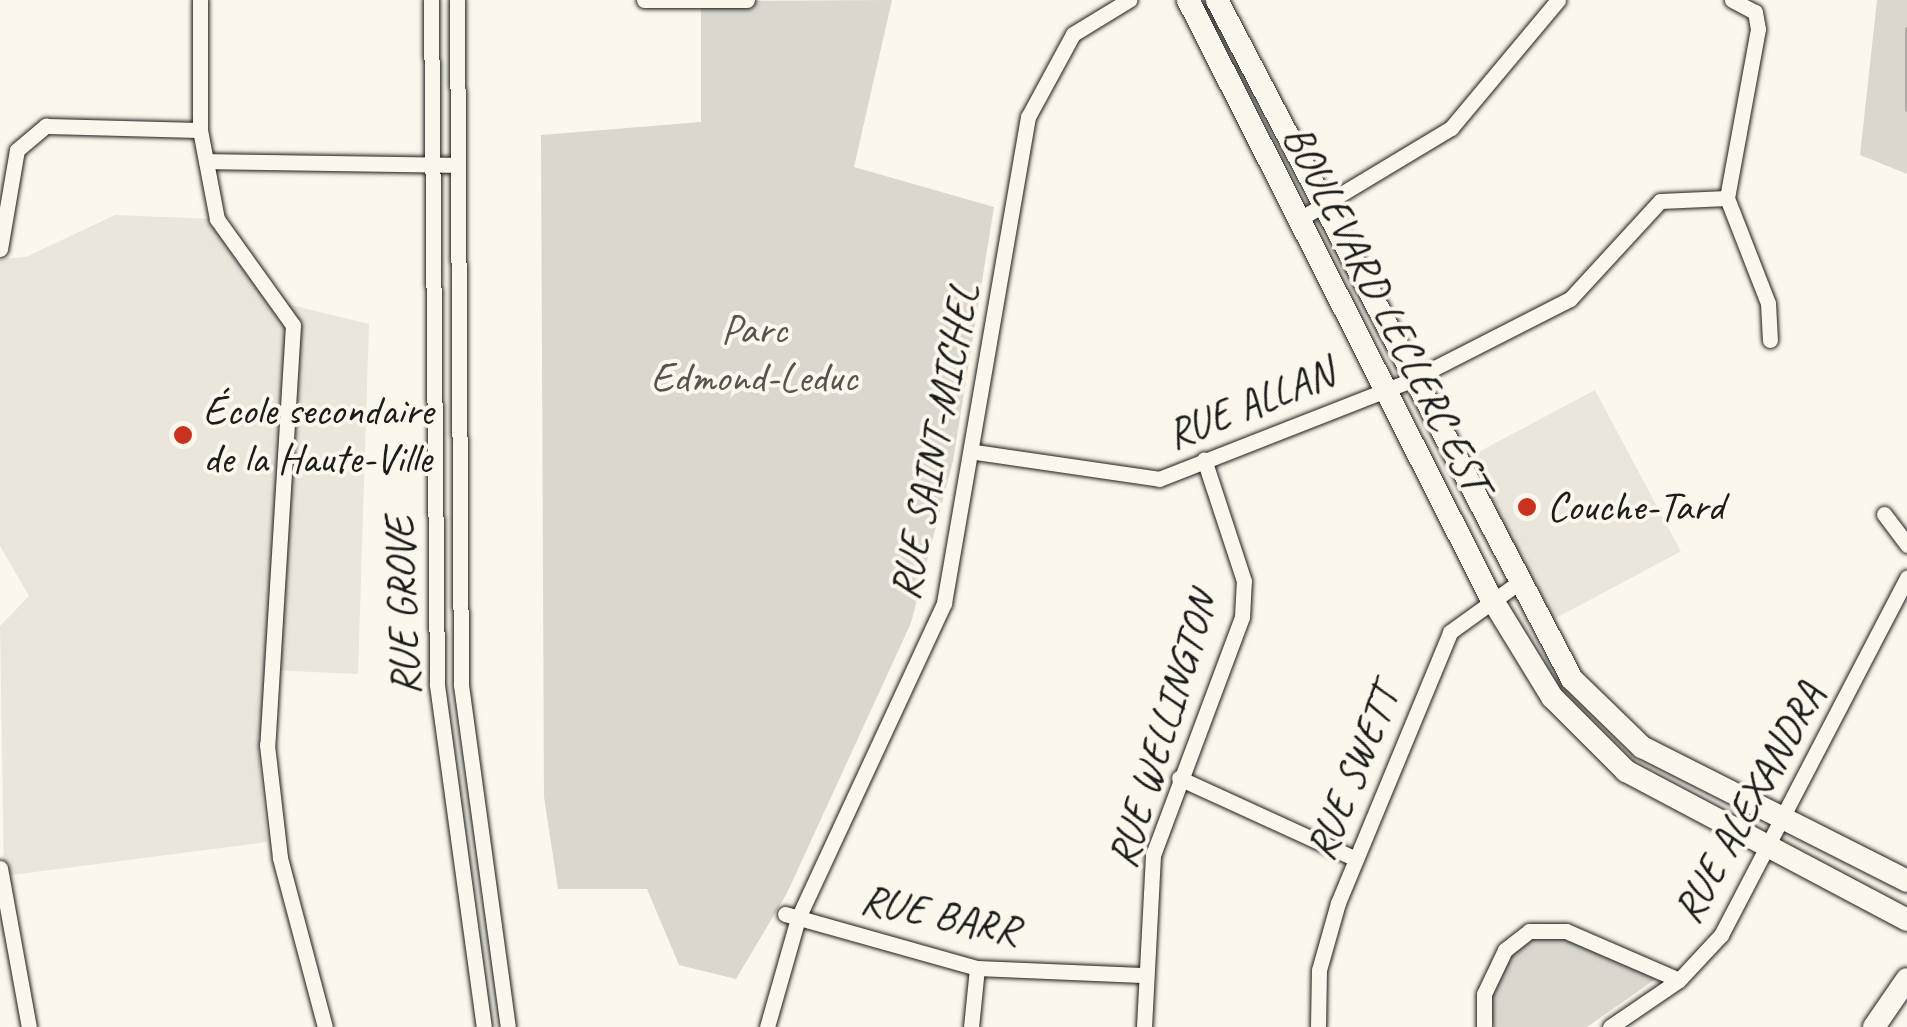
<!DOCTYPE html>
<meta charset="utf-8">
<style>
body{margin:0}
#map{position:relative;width:1907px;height:1027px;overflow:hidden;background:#fbf7ec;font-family:Caveat,sans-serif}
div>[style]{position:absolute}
.built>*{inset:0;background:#eae6dc;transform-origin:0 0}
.green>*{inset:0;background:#dad7ce}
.stream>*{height:4px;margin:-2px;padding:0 2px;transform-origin:2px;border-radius:2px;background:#afaca5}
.roads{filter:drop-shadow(0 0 2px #1c1c1c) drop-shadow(0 0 2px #1c1c1c)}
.street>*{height:15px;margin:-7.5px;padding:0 7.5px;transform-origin:7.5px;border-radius:7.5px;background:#fbf7ec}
.secondary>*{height:22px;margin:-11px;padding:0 11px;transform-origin:11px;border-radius:11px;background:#fbf7ec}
.dots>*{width:28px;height:28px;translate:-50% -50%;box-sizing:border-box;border:5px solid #fbf7ec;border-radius:50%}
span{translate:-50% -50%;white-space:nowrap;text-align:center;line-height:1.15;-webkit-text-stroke:8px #fbf7ec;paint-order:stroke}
.street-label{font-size:42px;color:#1c1c1c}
.park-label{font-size:42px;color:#555451}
.poi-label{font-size:42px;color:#1c1c1c}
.left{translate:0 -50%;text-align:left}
</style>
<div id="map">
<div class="built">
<div style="clip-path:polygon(115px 215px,217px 219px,287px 304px,369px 324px,358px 674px,267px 670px,258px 752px,267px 842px,4px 876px,0 626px,29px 596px,0 546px,0 259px,26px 257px)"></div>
<div style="left:1595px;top:390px;width:183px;height:148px;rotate:62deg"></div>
</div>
<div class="green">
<div style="clip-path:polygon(892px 0,854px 167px,994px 207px,953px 461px,911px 623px,787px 893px,736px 979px,679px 965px,647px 889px,558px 889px,544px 797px,541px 135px,701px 122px,701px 1px)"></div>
<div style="clip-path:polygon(1877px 0,1907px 0,1907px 174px,1860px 155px)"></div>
<div style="clip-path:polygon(1559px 923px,1667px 971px,1587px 1027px,1494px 1027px,1489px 1001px,1500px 959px,1531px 924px)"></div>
</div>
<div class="stream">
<div style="left:1907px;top:29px;width:81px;rotate:90deg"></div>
</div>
<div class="roads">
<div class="street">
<div style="left:200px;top:0;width:130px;rotate:90deg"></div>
<div style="left:200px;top:130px;width:91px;rotate:79.2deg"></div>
<div style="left:217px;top:219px;width:130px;rotate:54.4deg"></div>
<div style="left:293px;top:325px;width:421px;rotate:93.5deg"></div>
<div style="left:267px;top:745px;width:114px;rotate:83.4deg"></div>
<div style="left:280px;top:858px;width:175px;rotate:75.1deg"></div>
<div style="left:431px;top:0;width:685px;rotate:89.5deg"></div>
<div style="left:437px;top:685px;width:345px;rotate:82.2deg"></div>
<div style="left:457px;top:0;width:685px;rotate:89.67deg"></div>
<div style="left:461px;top:685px;width:345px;rotate:82.2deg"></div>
<div style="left:644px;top:0;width:103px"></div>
<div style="left:1732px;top:0;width:26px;rotate:28deg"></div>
<div style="left:1755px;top:12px;width:17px;rotate:80deg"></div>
<div style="left:1758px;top:29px;width:172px;rotate:100.4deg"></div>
<div style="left:1727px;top:198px;width:113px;rotate:68.7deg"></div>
<div style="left:1768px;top:303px;width:37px;rotate:87deg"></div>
<div style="left:206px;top:161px;width:250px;rotate:0.9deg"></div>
<div style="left:1298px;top:220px;width:179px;rotate:-31deg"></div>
<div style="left:1451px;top:128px;width:167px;rotate:-50.1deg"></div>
<div style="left:0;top:249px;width:100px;rotate:-80.3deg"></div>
<div style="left:17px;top:150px;width:38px;rotate:-40deg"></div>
<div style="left:46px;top:126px;width:154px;rotate:1.5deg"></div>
<div style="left:975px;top:452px;width:186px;rotate:8.3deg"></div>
<div style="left:1159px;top:479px;width:271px;rotate:-21.4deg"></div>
<div style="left:1411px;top:380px;width:178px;rotate:-27deg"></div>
<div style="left:1570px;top:299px;width:133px;rotate:-47.4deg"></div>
<div style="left:1660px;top:201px;width:67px;rotate:-2.6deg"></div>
<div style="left:1884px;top:514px;width:39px;rotate:53deg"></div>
<div style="left:1179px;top:778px;width:192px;rotate:24.6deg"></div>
<div style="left:0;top:868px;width:162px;rotate:79.7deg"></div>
<div style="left:785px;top:914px;width:199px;rotate:15.7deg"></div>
<div style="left:977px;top:968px;width:165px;rotate:2.4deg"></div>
<div style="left:767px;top:1027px;width:113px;rotate:-74.1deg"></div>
<div style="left:798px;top:918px;width:347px;rotate:-65.1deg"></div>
<div style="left:944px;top:603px;width:493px;rotate:-80.2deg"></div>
<div style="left:1028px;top:117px;width:94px;rotate:-61.5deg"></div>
<div style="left:1073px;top:34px;width:66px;rotate:-31.3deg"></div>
<div style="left:971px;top:1027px;width:59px;rotate:-84.2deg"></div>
<div style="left:1144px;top:1027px;width:172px;rotate:-87deg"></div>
<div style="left:1153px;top:855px;width:254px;rotate:-69.5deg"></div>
<div style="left:1242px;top:617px;width:36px;rotate:-87deg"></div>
<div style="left:1244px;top:581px;width:128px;rotate:-108.2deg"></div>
<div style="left:1318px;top:1027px;width:57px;rotate:-89deg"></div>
<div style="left:1319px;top:970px;width:70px;rotate:-74.2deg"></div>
<div style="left:1338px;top:903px;width:293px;rotate:-67.5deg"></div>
<div style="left:1450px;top:632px;width:84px;rotate:-35.8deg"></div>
<div style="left:1484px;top:1027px;width:33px;rotate:-90deg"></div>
<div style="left:1484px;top:994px;width:49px;rotate:-64.5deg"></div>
<div style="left:1505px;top:950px;width:31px;rotate:-38deg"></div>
<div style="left:1529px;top:931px;width:37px"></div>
<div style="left:1566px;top:931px;width:123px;rotate:23.4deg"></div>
<div style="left:1610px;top:1027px;width:83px;rotate:-34.3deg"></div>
<div style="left:1679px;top:980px;width:62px;rotate:-47deg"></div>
<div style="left:1721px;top:935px;width:403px;rotate:-62.5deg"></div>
</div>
<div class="secondary">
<div style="left:1188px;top:0;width:668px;rotate:63.13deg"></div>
<div style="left:1490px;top:596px;width:119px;rotate:58.5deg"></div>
<div style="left:1552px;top:697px;width:105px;rotate:45deg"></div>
<div style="left:1626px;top:771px;width:318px;rotate:27.9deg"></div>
<div style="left:1217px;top:0;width:766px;rotate:62.4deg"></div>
<div style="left:1572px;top:679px;width:98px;rotate:44.2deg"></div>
<div style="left:1642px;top:747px;width:297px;rotate:26.8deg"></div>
<div style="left:1874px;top:1027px;width:58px;rotate:-55.5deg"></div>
</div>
</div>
<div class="dots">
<div style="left:183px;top:435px;background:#c8321e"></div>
<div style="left:1527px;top:507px;background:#c8321e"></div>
</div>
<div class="street-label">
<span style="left:1386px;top:309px;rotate:63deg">BOULEVARD LECLERC EST</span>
<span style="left:1250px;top:404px;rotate:-22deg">RUE ALLAN</span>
<span style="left:935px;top:442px;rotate:-79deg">RUE SAINT-MICHEL</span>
<span style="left:403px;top:606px;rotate:-92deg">RUE GROVE</span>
<span style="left:1163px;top:730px;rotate:-73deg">RUE WELLINGTON</span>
<span style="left:1353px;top:773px;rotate:-68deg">RUE SWETT</span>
<span style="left:1749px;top:803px;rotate:-61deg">RUE ALEXANDRA</span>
<span style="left:940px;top:915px;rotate:12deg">RUE BARR</span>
</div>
<div class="park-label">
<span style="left:754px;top:354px">Parc<br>Edmond-Leduc</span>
</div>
<div class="poi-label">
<span class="left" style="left:203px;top:435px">École secondaire<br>de la Haute-Ville</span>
<span class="left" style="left:1547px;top:507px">Couche-Tard</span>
</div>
</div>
